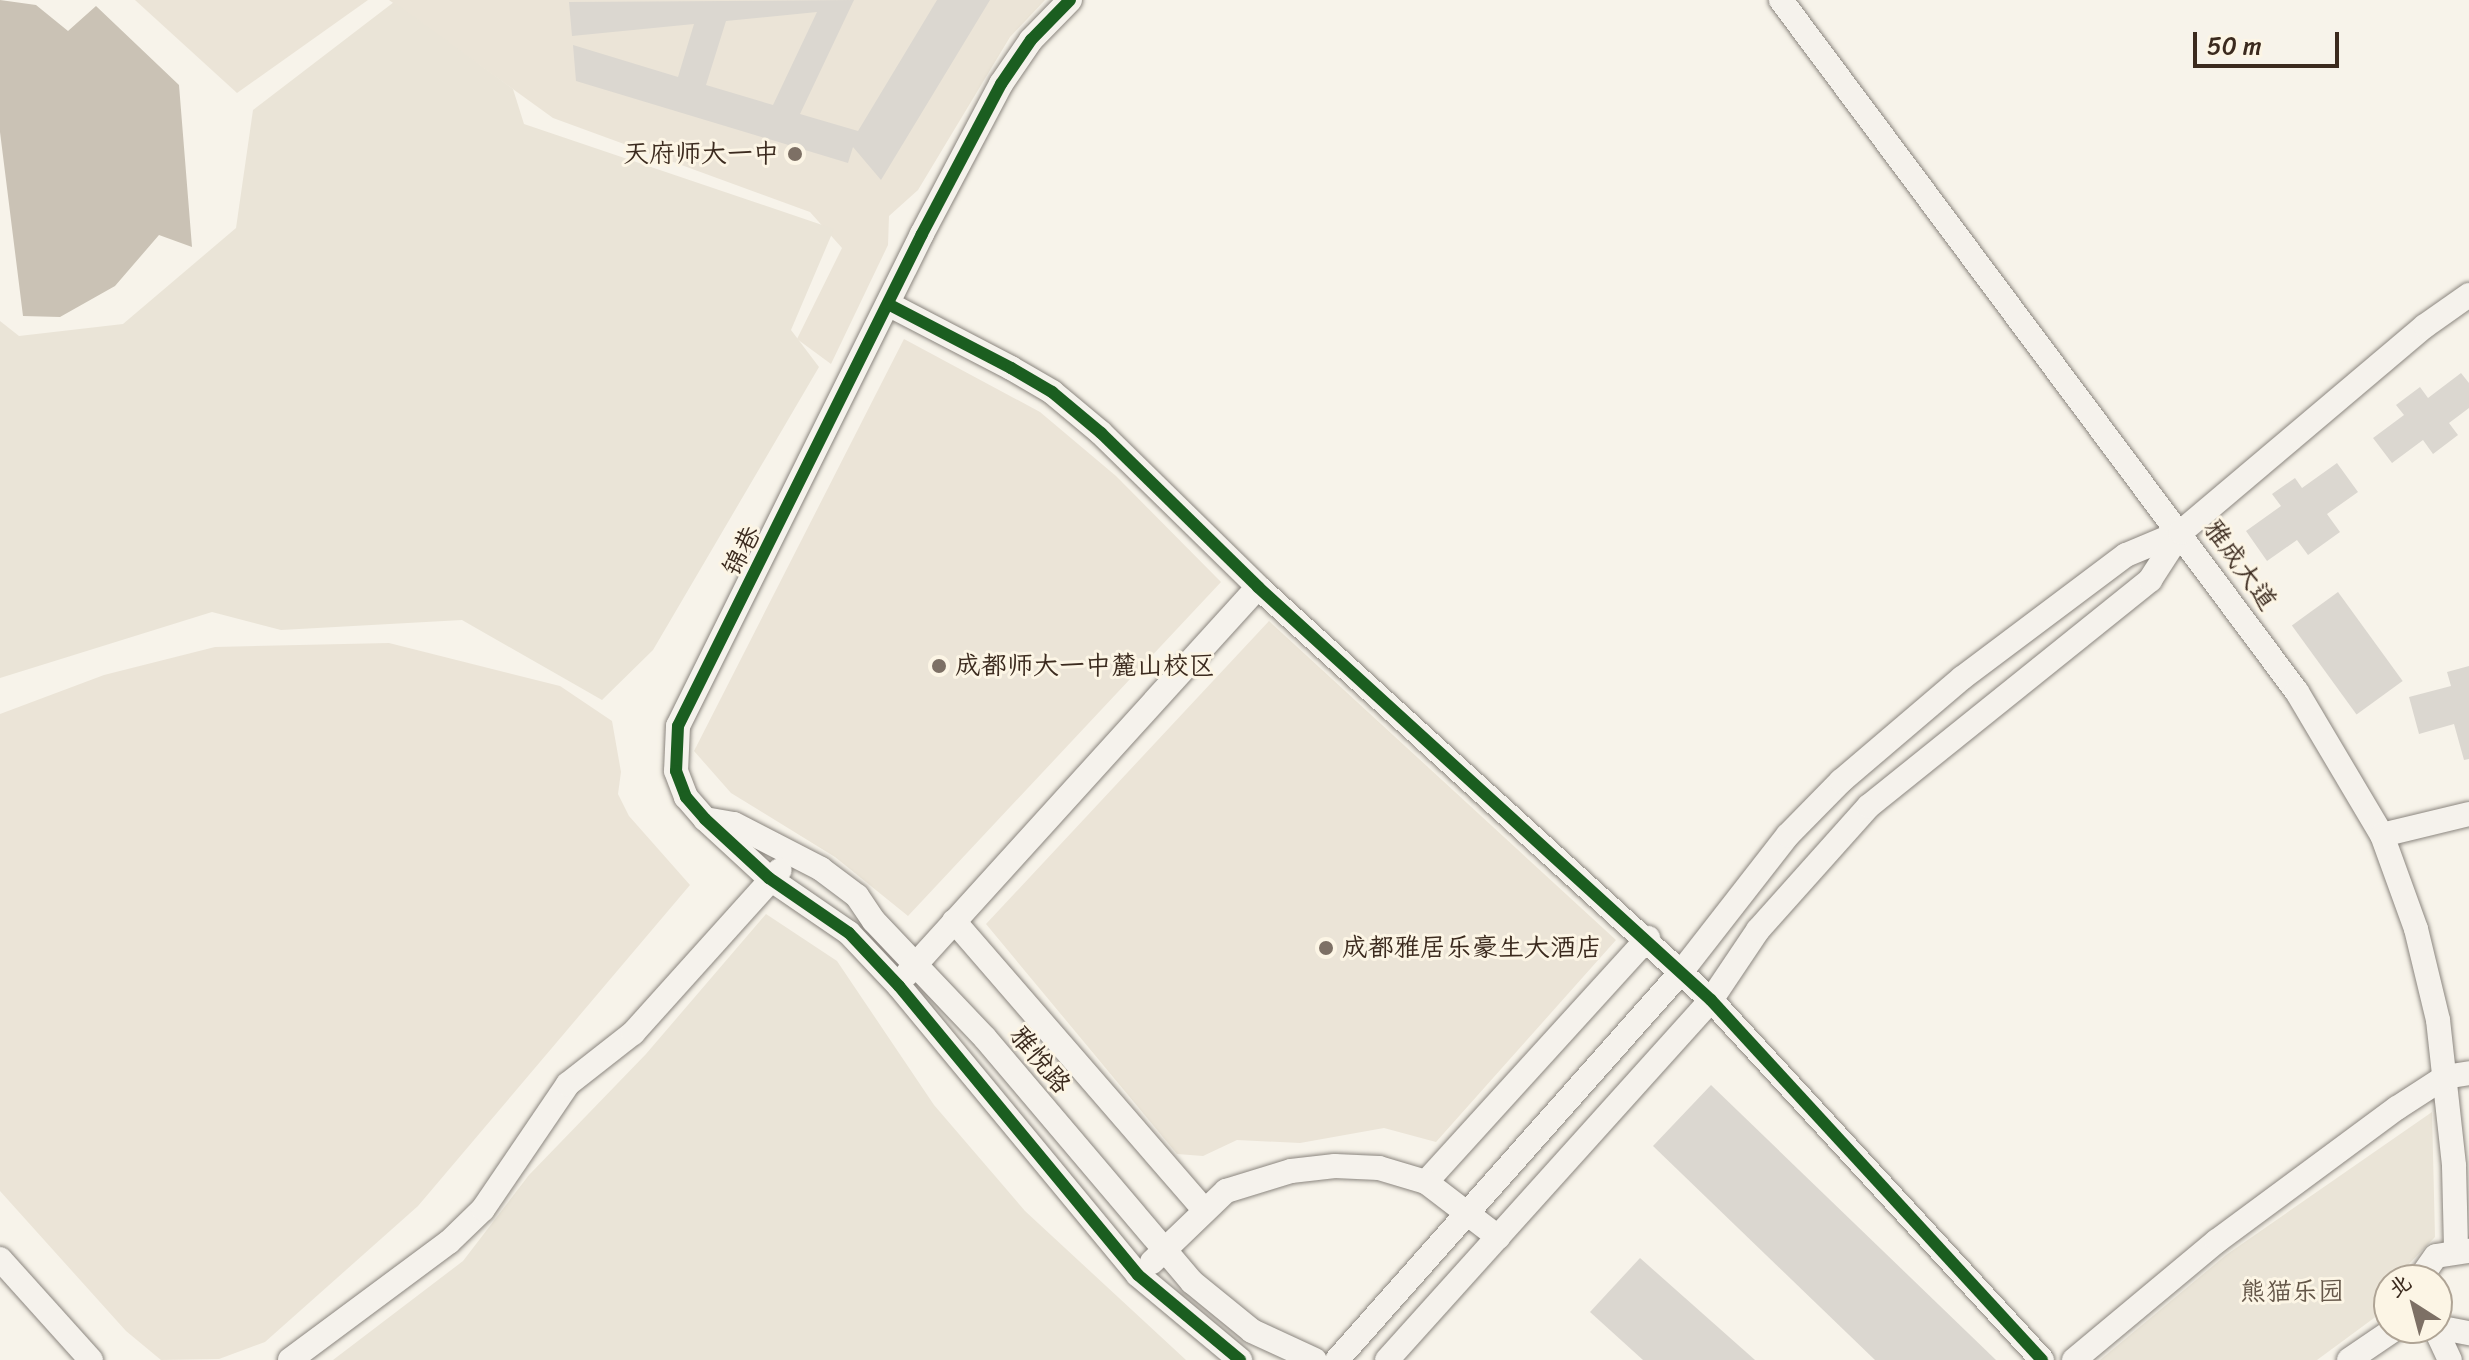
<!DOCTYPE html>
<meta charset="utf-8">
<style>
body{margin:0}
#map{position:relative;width:2469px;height:1360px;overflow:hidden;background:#f7f3ea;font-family:Sriracha,"LXGW WenKai TC",sans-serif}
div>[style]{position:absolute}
.built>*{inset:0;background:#ebe4d7}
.green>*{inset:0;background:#eae4d7}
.water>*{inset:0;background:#cac2b5}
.building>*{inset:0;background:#dbd7d0;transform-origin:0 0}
.roads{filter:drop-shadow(0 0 2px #8b867f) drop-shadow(0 0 2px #8b867f)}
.minor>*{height:24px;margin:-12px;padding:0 12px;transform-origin:12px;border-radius:12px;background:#f5f2ec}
.cycleway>*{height:12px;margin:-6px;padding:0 6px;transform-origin:6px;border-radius:6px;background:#1b5e20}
.dots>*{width:22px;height:22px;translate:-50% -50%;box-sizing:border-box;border:4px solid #fcf5e5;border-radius:50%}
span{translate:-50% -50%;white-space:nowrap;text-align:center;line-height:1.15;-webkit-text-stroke:6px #fcf5e5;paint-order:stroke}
.poi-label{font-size:26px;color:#3b2a1e}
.right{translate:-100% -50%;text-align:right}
.left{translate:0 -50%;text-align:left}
.street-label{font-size:26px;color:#3b2a1e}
.park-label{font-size:26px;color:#645648}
.north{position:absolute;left:2373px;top:1264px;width:80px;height:80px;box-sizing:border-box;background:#fcf5e5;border:2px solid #afa495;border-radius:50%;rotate:324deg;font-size:22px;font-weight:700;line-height:32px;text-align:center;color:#3b2a1e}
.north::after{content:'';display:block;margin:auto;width:28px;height:36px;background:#7d7065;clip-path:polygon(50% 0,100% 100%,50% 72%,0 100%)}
.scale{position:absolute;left:2193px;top:32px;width:146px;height:36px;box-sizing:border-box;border:4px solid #3b2a1e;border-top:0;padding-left:10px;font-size:24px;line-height:28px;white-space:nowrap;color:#3b2a1e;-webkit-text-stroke:6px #fcf5e5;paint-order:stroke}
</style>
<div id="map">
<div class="built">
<div style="clip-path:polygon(135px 0,368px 0,237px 93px)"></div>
<div style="clip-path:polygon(389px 0,1045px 0,1010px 37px,918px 190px,889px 216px,888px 245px,831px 364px,797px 339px,842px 248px,810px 212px,553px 118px)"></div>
<div style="clip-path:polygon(904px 339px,1040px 412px,1116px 476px,1221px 582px,908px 916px,835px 857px,731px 793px,694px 751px)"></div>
<div style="clip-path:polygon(1269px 621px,1616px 940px,1436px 1142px,1384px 1128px,1300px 1143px,1237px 1140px,1203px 1156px,1177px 1154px,986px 924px)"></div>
<div style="clip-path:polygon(389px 643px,560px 686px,612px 721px,621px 772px,618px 794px,629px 816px,690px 885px,418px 1206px,265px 1342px,219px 1359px,161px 1360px,126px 1331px,0 1191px,0 714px,104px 675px,215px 647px)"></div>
</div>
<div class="green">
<div style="clip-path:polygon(394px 2px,513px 89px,524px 124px,834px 229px,791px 330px,819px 367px,653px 650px,602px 700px,462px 620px,281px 630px,212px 612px,0 678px,0 321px,19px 336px,123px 324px,236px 228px,253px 110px)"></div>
<div style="clip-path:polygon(766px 914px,837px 961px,934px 1105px,1025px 1211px,1186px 1360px,333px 1360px,463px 1261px,529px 1175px,646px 1054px)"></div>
<div style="clip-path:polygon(2432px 1112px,2435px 1237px,2405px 1268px,2402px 1280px,2389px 1280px,2389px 1307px,2317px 1360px,2100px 1360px,2226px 1255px)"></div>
</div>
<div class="water">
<div style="clip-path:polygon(0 0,36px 5px,68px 31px,96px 6px,179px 85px,192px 247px,159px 235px,115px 286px,60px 317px,23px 316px,0 132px)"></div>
</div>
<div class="building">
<div style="clip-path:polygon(evenodd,854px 0,800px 114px,858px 131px,937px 0,990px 0,881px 180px,853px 147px,848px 163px,576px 81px,573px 45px,678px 77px,694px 24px,572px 36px,569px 2px,854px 0,817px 12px,773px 105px,706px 85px,726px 21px,817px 12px)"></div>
<div style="clip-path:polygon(2461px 373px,2469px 383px,2469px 408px,2449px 423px,2458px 435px,2433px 454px,2423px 440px,2392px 463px,2373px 438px,2404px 415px,2396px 405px,2420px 387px,2428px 398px)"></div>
<div style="clip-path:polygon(2337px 463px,2358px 492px,2327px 514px,2340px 532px,2308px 555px,2297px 540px,2267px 561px,2246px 531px,2281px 506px,2272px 494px,2295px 478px,2302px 488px)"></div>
<div style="left:2338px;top:592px;width:110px;height:57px;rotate:54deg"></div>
<div style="clip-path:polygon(2469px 666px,2469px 759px,2464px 760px,2454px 724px,2419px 734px,2409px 697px,2451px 686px,2447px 672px)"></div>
<div style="clip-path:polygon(1711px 1085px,1996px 1360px,1875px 1360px,1653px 1146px)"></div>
<div style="clip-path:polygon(1640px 1258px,1755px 1360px,1643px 1360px,1590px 1312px)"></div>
</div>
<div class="roads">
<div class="minor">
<div style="left:1070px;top:0;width:56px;rotate:134.3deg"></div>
<div style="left:1031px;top:40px;width:53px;rotate:124.3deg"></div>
<div style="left:1001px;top:84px;width:170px;rotate:117.8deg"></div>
<div style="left:922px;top:234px;width:549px;rotate:116.38deg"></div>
<div style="left:678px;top:726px;width:45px;rotate:92.5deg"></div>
<div style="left:676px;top:771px;width:28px;rotate:69deg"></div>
<div style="left:686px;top:797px;width:29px;rotate:49deg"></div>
<div style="left:705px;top:819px;width:87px;rotate:42.7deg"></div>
<div style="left:769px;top:878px;width:97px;rotate:34.5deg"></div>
<div style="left:849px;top:933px;width:73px;rotate:46.7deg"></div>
<div style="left:899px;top:986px;width:375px;rotate:50.4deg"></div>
<div style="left:1138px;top:1275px;width:133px;rotate:39.8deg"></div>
<div style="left:1781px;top:0;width:863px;rotate:53.29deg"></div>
<div style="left:2297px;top:692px;width:166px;rotate:59.3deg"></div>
<div style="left:2382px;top:835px;width:100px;rotate:70.1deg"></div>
<div style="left:2416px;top:929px;width:94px;rotate:76.4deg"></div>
<div style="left:2438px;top:1020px;width:147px;rotate:83.7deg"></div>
<div style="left:2454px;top:1166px;width:84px;rotate:88.6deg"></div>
<div style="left:888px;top:304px;width:139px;rotate:27.5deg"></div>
<div style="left:1011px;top:368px;width:48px;rotate:30.3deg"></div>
<div style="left:1052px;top:392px;width:64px;rotate:39.9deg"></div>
<div style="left:1101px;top:433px;width:220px;rotate:44.4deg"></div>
<div style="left:1258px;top:587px;width:613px;rotate:42.36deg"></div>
<div style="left:1711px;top:1000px;width:489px;rotate:47.4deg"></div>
<div style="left:705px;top:819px;width:29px;rotate:10deg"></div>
<div style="left:734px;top:824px;width:98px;rotate:27.3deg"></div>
<div style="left:821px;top:869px;width:45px;rotate:36.9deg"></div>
<div style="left:857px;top:896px;width:30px;rotate:56deg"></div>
<div style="left:874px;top:921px;width:161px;rotate:46.5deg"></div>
<div style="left:985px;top:1038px;width:320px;rotate:49.7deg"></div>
<div style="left:1192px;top:1282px;width:77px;rotate:39.2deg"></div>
<div style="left:1252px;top:1331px;width:69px;rotate:24.7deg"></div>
<div style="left:2382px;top:835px;width:89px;rotate:-13.6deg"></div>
<div style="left:954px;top:921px;width:382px;rotate:49.1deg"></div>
<div style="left:907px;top:974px;width:522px;rotate:-47.79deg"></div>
<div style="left:1426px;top:1182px;width:330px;rotate:-47.7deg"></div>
<div style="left:0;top:1259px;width:136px;rotate:48deg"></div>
<div style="left:1152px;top:1262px;width:103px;rotate:-43.8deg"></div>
<div style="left:1226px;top:1191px;width:68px;rotate:-17.1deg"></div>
<div style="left:1291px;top:1171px;width:44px;rotate:-6.5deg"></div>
<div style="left:1335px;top:1166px;width:44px;rotate:2.6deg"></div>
<div style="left:1379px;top:1168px;width:49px;rotate:16.6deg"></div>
<div style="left:1426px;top:1182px;width:91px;rotate:37.4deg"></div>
<div style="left:2419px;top:1280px;width:29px;rotate:-55deg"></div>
<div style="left:2436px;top:1256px;width:33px;rotate:-9deg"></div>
<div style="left:2437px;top:1327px;width:33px;rotate:11deg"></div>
<div style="left:2435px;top:1328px;width:35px;rotate:65deg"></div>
<div style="left:290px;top:1360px;width:198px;rotate:-36.6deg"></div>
<div style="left:449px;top:1242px;width:47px;rotate:-44.1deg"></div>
<div style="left:483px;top:1209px;width:151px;rotate:-55.8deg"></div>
<div style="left:568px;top:1084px;width:83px;rotate:-38.1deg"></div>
<div style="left:633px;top:1033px;width:219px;rotate:-48deg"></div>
<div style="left:1337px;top:1360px;width:520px;rotate:-48.43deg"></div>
<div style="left:1682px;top:971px;width:172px;rotate:-52.1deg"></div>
<div style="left:1788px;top:835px;width:76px;rotate:-45.5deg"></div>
<div style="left:1841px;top:781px;width:159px;rotate:-40.4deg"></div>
<div style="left:1962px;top:678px;width:205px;rotate:-36.9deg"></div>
<div style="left:2126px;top:555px;width:60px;rotate:-22.7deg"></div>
<div style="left:1387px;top:1360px;width:484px;rotate:-48deg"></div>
<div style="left:1711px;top:1000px;width:84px;rotate:-56.1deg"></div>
<div style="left:1758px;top:930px;width:166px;rotate:-48.2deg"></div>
<div style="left:1869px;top:806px;width:361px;rotate:-38.8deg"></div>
<div style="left:2150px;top:580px;width:57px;rotate:-57.1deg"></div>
<div style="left:2181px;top:532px;width:319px;rotate:-40.2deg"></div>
<div style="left:2425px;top:326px;width:54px;rotate:-35.2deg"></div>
<div style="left:2074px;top:1360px;width:186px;rotate:-39.8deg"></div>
<div style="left:2217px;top:1241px;width:224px;rotate:-36.5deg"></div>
<div style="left:2397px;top:1108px;width:57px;rotate:-32.9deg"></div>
<div style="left:2445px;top:1077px;width:24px;rotate:-9deg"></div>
<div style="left:2349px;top:1360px;width:57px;rotate:-34.2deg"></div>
</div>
</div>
<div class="cycleway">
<div style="left:1070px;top:0;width:56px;rotate:134.3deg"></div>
<div style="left:1031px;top:40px;width:53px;rotate:124.3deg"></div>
<div style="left:1001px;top:84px;width:170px;rotate:117.8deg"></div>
<div style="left:922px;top:234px;width:549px;rotate:116.38deg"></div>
<div style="left:678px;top:726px;width:45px;rotate:92.5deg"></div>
<div style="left:676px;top:771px;width:28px;rotate:69deg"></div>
<div style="left:686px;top:797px;width:29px;rotate:49deg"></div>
<div style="left:705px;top:819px;width:87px;rotate:42.7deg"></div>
<div style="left:769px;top:878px;width:97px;rotate:34.5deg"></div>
<div style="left:849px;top:933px;width:73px;rotate:46.7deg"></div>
<div style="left:899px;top:986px;width:375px;rotate:50.4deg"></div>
<div style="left:1138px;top:1275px;width:133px;rotate:39.8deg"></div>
<div style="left:888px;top:304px;width:139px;rotate:27.5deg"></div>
<div style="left:1011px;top:368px;width:48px;rotate:30.3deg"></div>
<div style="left:1052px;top:392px;width:64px;rotate:39.9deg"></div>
<div style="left:1101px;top:433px;width:220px;rotate:44.4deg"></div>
<div style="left:1258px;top:587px;width:613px;rotate:42.36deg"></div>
<div style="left:1711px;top:1000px;width:489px;rotate:47.4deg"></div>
</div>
<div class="dots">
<div style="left:795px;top:154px;background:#7d7065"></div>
<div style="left:939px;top:666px;background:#7d7065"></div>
<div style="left:1326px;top:948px;background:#7d7065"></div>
</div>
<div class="poi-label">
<span class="right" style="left:779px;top:154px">天府师大一中</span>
<span class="left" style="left:955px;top:666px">成都师大一中麓山校区</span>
<span class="left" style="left:1342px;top:948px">成都雅居乐豪生大酒店</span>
</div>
<div class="street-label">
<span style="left:742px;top:551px;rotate:-63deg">锦巷</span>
<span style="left:2240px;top:565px;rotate:54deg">雅成大道</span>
<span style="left:1040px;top:1060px;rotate:50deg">雅悦路</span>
</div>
<div class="park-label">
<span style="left:2292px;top:1292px">熊猫乐园</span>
</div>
<div class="north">北</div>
<div class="scale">50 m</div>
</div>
